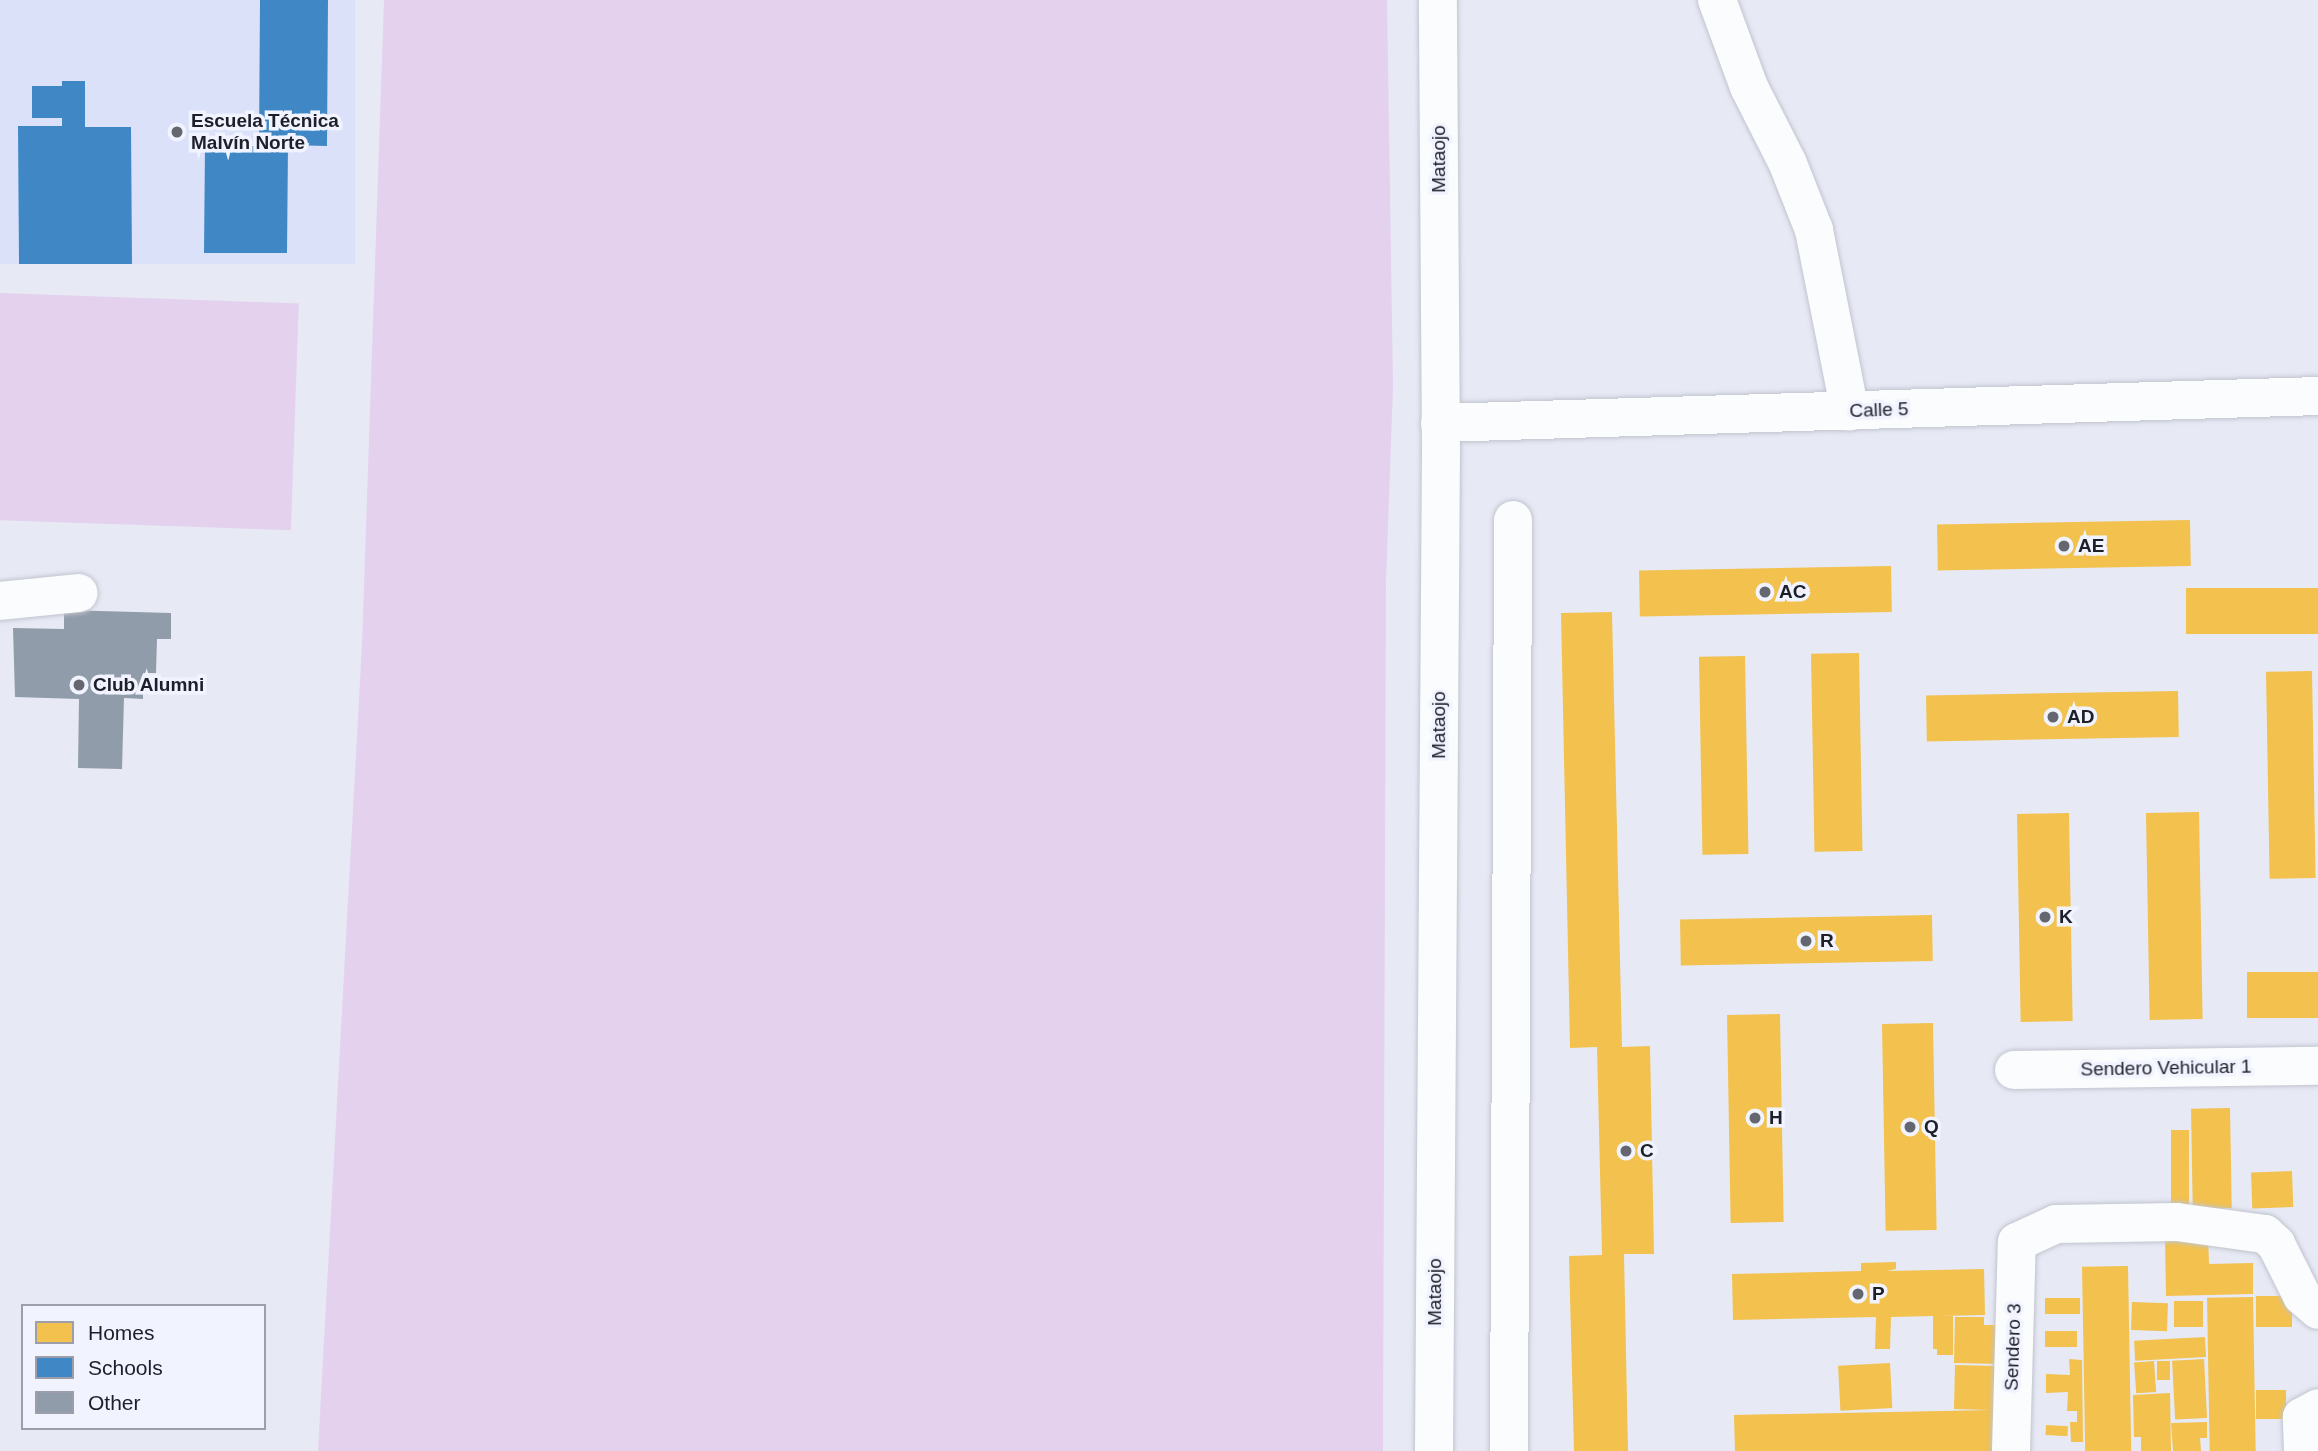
<!DOCTYPE html>
<meta charset="utf-8">
<style>
body{margin:0}
#map{position:relative;width:2318px;height:1451px;overflow:hidden;background:#e7eaf5;font-family:Helvetica,sans-serif}
div>[style]{position:absolute}
.built>*{inset:0;background:#dbe1f8;transform-origin:0 0}
.green>*{inset:0;background:#e4d1ee;transform-origin:0 0}
.homes>*{inset:0;background:#f2c14e;transform-origin:0 0}
.schools>*{inset:0;background:#3f88c5}
.building>*{inset:0;background:#919cab}
.roads{filter:drop-shadow(0 0 2px #c1c4cd) drop-shadow(0 0 2px #c1c4cd)}
.minor>*{height:38px;margin:-19px;padding:0 19px;transform-origin:19px;border-radius:19px;background:#fbfcfe}
.dots>*{width:19px;height:19px;translate:-50% -50%;box-sizing:border-box;border:4px solid #f1f4ff;border-radius:50%}
span{translate:-50% -50%;white-space:nowrap;text-align:center;line-height:1.15;-webkit-text-stroke:7px #f1f4ff;paint-order:stroke}
.poi-label{font-size:19px;color:#1d1f29;font-weight:700}
.left{translate:0 -50%;text-align:left}
.street-label{font-size:19px;color:#1d1f29}
.legend{position:absolute;left:21px;top:1304px;width:245px;height:126px;box-sizing:border-box;background:#f1f4ff;border:2px solid #9c9fa9;margin:0;padding:9px 12px;list-style:none;font-size:21px;color:#1d1f29}
.legend li{display:flex;align-items:center;gap:14px;height:35px}
.legend b{width:35px;border:2px solid #9c9fa9}
</style>
<div id="map">
<div class="built">
<div style="left:0;top:0;width:355px;height:264px"></div>
</div>
<div class="green">
<div style="clip-path:polygon(384px 0,1387px 0,1393px 387px,1386px 582px,1383px 1451px,318px 1451px,362px 644px)"></div>
<div style="left:0;top:293px;width:299px;height:227px;rotate:2deg"></div>
</div>
<div class="homes">
<div style="left:2190px;top:520px;width:46px;height:253px;rotate:89deg"></div>
<div style="left:1891px;top:566px;width:46px;height:252px;rotate:89deg"></div>
<div style="left:2318px;top:588px;width:46px;height:132px;rotate:90deg"></div>
<div style="clip-path:polygon(1612px 612px,1622px 1047px,1650px 1046px,1654px 1254px,1624px 1254px,1628px 1451px,1574px 1451px,1569px 1256px,1602px 1255px,1597px 1047px,1570px 1048px,1561px 613px)"></div>
<div style="left:1859px;top:653px;width:198px;height:48px;rotate:89deg"></div>
<div style="left:1745px;top:656px;width:198px;height:46px;rotate:89deg"></div>
<div style="left:2312px;top:671px;width:207px;height:46px;rotate:89deg"></div>
<div style="left:2178px;top:691px;width:46px;height:252px;rotate:89deg"></div>
<div style="left:2199px;top:812px;width:207px;height:53px;rotate:89deg"></div>
<div style="left:2069px;top:813px;width:208px;height:52px;rotate:89deg"></div>
<div style="left:1932px;top:915px;width:46px;height:252px;rotate:89deg"></div>
<div style="left:2318px;top:972px;width:46px;height:71px;rotate:90deg"></div>
<div style="left:1780px;top:1014px;width:208px;height:53px;rotate:89deg"></div>
<div style="left:1933px;top:1023px;width:207px;height:51px;rotate:89deg"></div>
<div style="left:2230px;top:1108px;width:100px;height:39px;rotate:89deg"></div>
<div style="left:2171px;top:1130px;width:18px;height:77px"></div>
<div style="left:2292px;top:1171px;width:36px;height:41px;rotate:88deg"></div>
<div style="clip-path:polygon(2208px 1235px,2209px 1264px,2253px 1263px,2253px 1294px,2166px 1296px,2165px 1236px)"></div>
<div style="clip-path:polygon(1896px 1262px,1896px 1269px,1887px 1271px,1984px 1269px,1985px 1315px,1941px 1316px,1953px 1316px,1953px 1355px,1937px 1355px,1937px 1349px,1933px 1349px,1933px 1316px,1891px 1317px,1890px 1349px,1875px 1349px,1876px 1317px,1733px 1320px,1732px 1274px,1861px 1271px,1861px 1263px)"></div>
<div style="left:2128px;top:1266px;width:185px;height:46px;rotate:89deg"></div>
<div style="left:2256px;top:1296px;width:36px;height:31px"></div>
<div style="left:2253px;top:1297px;width:154px;height:46px;rotate:89deg"></div>
<div style="left:2080px;top:1298px;width:16px;height:35px;rotate:90deg"></div>
<div style="left:2174px;top:1301px;width:29px;height:26px"></div>
<div style="left:2132px;top:1302px;width:36px;height:28px;rotate:2deg"></div>
<div style="clip-path:polygon(1955px 1317px,1984px 1317px,1984px 1325px,1998px 1325px,2000px 1364px,1954px 1363px)"></div>
<div style="left:2045px;top:1331px;width:32px;height:16px"></div>
<div style="left:2205px;top:1337px;width:20px;height:71px;rotate:87deg"></div>
<div style="clip-path:polygon(2069px 1359px,2082px 1360px,2083px 1442px,2071px 1442px,2070px 1422px,2077px 1422px,2077px 1411px,2067px 1411px,2068px 1392px,2046px 1393px,2046px 1374px,2070px 1375px)"></div>
<div style="left:2204px;top:1359px;width:59px;height:32px;rotate:87deg"></div>
<div style="left:2154px;top:1361px;width:31px;height:20px;rotate:86deg"></div>
<div style="left:2157px;top:1361px;width:13px;height:19px"></div>
<div style="left:1890px;top:1363px;width:45px;height:52px;rotate:87deg"></div>
<div style="clip-path:polygon(1955px 1365px,1998px 1366px,1995px 1451px,1735px 1451px,1734px 1415px,1991px 1410px,1954px 1409px)"></div>
<div style="left:2256px;top:1390px;width:30px;height:29px"></div>
<div style="clip-path:polygon(2170px 1393px,2171px 1451px,2141px 1451px,2141px 1437px,2134px 1437px,2133px 1395px)"></div>
<div style="clip-path:polygon(2207px 1422px,2207px 1438px,2200px 1438px,2201px 1451px,2173px 1451px,2171px 1423px)"></div>
<div style="left:2046px;top:1425px;width:22px;height:10px;rotate:3deg"></div>
</div>
<div class="schools">
<div style="clip-path:polygon(260px 0,328px 0,327px 146px,288px 145px,287px 253px,204px 253px,205px 145px,259px 146px)"></div>
<div style="clip-path:polygon(62px 81px,85px 81px,85px 127px,131px 127px,132px 264px,19px 264px,18px 126px,62px 126px,62px 118px,32px 118px,32px 86px,62px 86px)"></div>
</div>
<div class="building">
<div style="clip-path:polygon(64px 610px,171px 613px,171px 639px,157px 639px,156px 673px,143px 673px,143px 699px,124px 698px,122px 769px,78px 768px,79px 699px,15px 697px,13px 628px,64px 629px)"></div>
</div>
<div class="roads">
<div class="minor">
<div style="left:1717px;top:0;width:93px;rotate:69.8deg"></div>
<div style="left:1749px;top:87px;width:86px;rotate:63.1deg"></div>
<div style="left:1788px;top:164px;width:71px;rotate:68.5deg"></div>
<div style="left:1814px;top:230px;width:185px;rotate:78.8deg"></div>
<div style="left:1440px;top:423px;width:878px;rotate:-1.76deg"></div>
<div style="left:0;top:601px;width:79px;rotate:-5.8deg"></div>
<div style="left:2014px;top:1070px;width:304px;rotate:-0.8deg"></div>
<div style="left:1434px;top:1451px;width:1000px;rotate:-89.6deg"></div>
<div style="left:1441px;top:451px;width:451px;rotate:-90.4deg"></div>
<div style="left:1509px;top:1451px;width:931px;rotate:-89.75deg"></div>
<div style="left:2011px;top:1451px;width:209px;rotate:-88.4deg"></div>
<div style="left:2017px;top:1242px;width:43px;rotate:-24.8deg"></div>
<div style="left:2056px;top:1224px;width:121px;rotate:-0.9deg"></div>
<div style="left:2177px;top:1222px;width:89px;rotate:7.8deg"></div>
<div style="left:2265px;top:1234px;width:15px;rotate:42deg"></div>
<div style="left:2276px;top:1244px;width:58px;rotate:63.4deg"></div>
<div style="left:2302px;top:1296px;width:21px;rotate:41deg"></div>
<div style="left:2303px;top:1451px;width:34px;rotate:-92deg"></div>
<div style="left:2302px;top:1417px;width:18px;rotate:-29deg"></div>
</div>
</div>
<div class="dots">
<div style="left:177px;top:132px;background:#646670"></div>
<div style="left:2064px;top:546px;background:#646670"></div>
<div style="left:1765px;top:592px;background:#646670"></div>
<div style="left:79px;top:685px;background:#646670"></div>
<div style="left:2053px;top:717px;background:#646670"></div>
<div style="left:2045px;top:917px;background:#646670"></div>
<div style="left:1806px;top:941px;background:#646670"></div>
<div style="left:1755px;top:1118px;background:#646670"></div>
<div style="left:1910px;top:1127px;background:#646670"></div>
<div style="left:1626px;top:1151px;background:#646670"></div>
<div style="left:1858px;top:1294px;background:#646670"></div>
</div>
<div class="poi-label">
<span class="left" style="left:191px;top:132px">Escuela Técnica<br>Malvín Norte</span>
<span class="left" style="left:2078px;top:546px">AE</span>
<span class="left" style="left:1779px;top:592px">AC</span>
<span class="left" style="left:93px;top:685px">Club Alumni</span>
<span class="left" style="left:2067px;top:717px">AD</span>
<span class="left" style="left:2059px;top:917px">K</span>
<span class="left" style="left:1820px;top:941px">R</span>
<span class="left" style="left:1769px;top:1118px">H</span>
<span class="left" style="left:1924px;top:1127px">Q</span>
<span class="left" style="left:1640px;top:1151px">C</span>
<span class="left" style="left:1872px;top:1294px">P</span>
</div>
<div class="street-label">
<span style="left:1439px;top:159px;rotate:-90deg">Mataojo</span>
<span style="left:1879px;top:410px;rotate:-2deg">Calle 5</span>
<span style="left:1439px;top:725px;rotate:-90deg">Mataojo</span>
<span style="left:2166px;top:1068px;rotate:-1deg">Sendero Vehicular 1</span>
<span style="left:1435px;top:1292px;rotate:-90deg">Mataojo</span>
<span style="left:2013px;top:1347px;rotate:-88deg">Sendero 3</span>
</div>
<ul class="legend">
<li><b style="height:19px;background:#f2c14e"></b>Homes</li>
<li><b style="height:19px;background:#3f88c5"></b>Schools</li>
<li><b style="height:19px;background:#919cab"></b>Other</li>
</ul>
</div>
